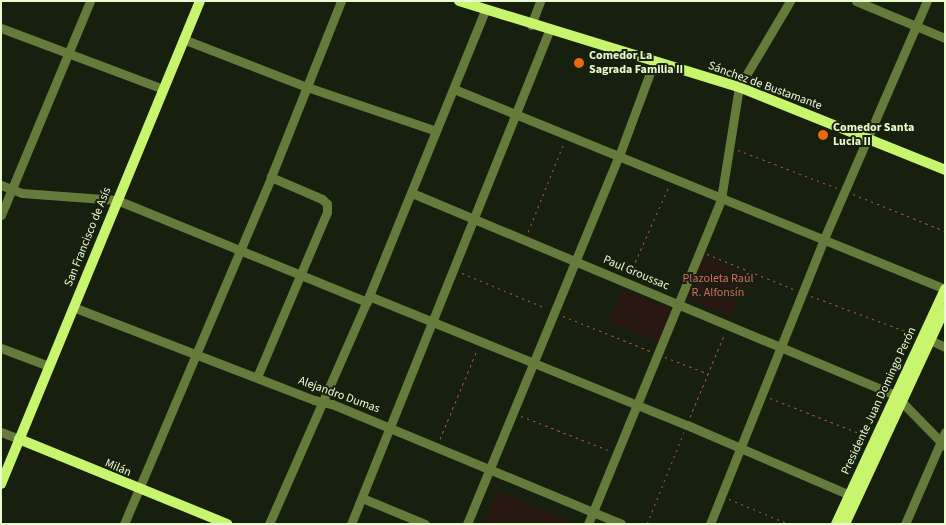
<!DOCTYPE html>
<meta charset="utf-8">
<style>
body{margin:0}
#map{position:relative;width:946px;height:525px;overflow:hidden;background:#171f0e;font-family:"Source Sans 3",sans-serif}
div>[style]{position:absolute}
.green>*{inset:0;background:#291812;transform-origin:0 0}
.path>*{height:1px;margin-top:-0.5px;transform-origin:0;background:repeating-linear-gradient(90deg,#a95336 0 2.5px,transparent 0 6.5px)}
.street>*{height:9px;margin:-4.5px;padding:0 4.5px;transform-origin:4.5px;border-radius:4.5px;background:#657b3c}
.secondary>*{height:10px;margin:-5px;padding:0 5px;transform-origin:5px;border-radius:5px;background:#c7f56d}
.dots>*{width:14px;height:14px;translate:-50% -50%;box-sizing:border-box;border:2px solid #171f0e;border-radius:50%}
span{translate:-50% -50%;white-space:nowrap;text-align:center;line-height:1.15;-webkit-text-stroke:4px #171f0e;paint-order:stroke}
.poi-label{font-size:12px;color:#e9fccf;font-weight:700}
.left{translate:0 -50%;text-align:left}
.street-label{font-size:12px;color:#e9fccf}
.park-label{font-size:12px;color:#d66861}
.frame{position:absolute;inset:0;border:2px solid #e9fccf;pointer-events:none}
</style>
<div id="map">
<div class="green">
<div style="left:704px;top:256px;width:48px;height:45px;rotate:23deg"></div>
<div style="left:622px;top:289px;width:53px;height:36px;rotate:22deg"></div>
<div style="clip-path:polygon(498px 491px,577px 524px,484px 524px)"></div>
</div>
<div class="path">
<div style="left:738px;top:150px;width:106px;rotate:21deg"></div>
<div style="left:853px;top:194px;width:99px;rotate:21.9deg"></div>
<div style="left:528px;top:232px;width:96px;rotate:-68deg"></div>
<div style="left:707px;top:254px;width:93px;rotate:22.1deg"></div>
<div style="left:462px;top:273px;width:91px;rotate:22.6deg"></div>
<div style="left:630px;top:274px;width:96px;rotate:-66.1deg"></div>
<div style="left:811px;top:296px;width:109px;rotate:20.4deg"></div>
<div style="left:563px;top:316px;width:94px;rotate:21.9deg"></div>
<div style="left:665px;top:357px;width:47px;rotate:21.1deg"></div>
<div style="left:770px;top:398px;width:104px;rotate:21.4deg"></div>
<div style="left:521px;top:416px;width:93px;rotate:21.3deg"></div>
<div style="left:690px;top:417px;width:91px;rotate:-67.4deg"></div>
<div style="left:440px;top:439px;width:96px;rotate:-67.4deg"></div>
<div style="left:729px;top:499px;width:65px;rotate:22.6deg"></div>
<div style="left:647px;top:524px;width:99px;rotate:-68.1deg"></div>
</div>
<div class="street">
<div style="left:856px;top:1px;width:96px;rotate:22.6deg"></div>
<div style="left:531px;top:25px;width:26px;rotate:-69deg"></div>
<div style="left:1px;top:28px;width:173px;rotate:20.6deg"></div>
<div style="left:183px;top:39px;width:133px;rotate:21.2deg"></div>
<div style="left:307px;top:87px;width:136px;rotate:18.8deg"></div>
<div style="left:454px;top:89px;width:530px;rotate:22.16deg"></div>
<div style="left:1px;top:185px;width:22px;rotate:21deg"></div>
<div style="left:22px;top:193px;width:95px;rotate:4.2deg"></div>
<div style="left:117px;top:200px;width:270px;rotate:22.2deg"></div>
<div style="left:412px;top:193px;width:524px;rotate:22.7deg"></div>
<div style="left:895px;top:395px;width:71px;rotate:45.6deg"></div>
<div style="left:1px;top:215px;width:232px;rotate:-67.4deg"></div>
<div style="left:369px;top:296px;width:343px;rotate:22.1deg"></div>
<div style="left:687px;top:425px;width:182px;rotate:23.3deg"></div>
<div style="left:73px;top:307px;width:258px;rotate:21.1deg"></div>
<div style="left:314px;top:400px;width:18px;rotate:13deg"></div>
<div style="left:332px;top:404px;width:313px;rotate:22.5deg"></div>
<div style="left:930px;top:340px;width:17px;rotate:25deg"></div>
<div style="left:1px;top:348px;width:51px;rotate:20.6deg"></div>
<div style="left:257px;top:377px;width:179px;rotate:-67deg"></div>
<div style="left:327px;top:212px;width:8px;rotate:-90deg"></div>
<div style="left:327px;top:204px;width:7px;rotate:-135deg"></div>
<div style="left:322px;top:199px;width:56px;rotate:-156.7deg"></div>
<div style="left:1px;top:432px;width:19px;rotate:21deg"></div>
<div style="left:362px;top:498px;width:68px;rotate:22.4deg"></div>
<div style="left:124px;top:524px;width:377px;rotate:-67deg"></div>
<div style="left:271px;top:177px;width:189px;rotate:-68.3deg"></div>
<div style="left:269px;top:524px;width:249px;rotate:-66.3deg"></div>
<div style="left:369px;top:296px;width:309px;rotate:-67.9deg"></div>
<div style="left:351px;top:524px;width:531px;rotate:-68.12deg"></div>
<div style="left:467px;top:524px;width:398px;rotate:-67.6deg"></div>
<div style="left:619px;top:156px;width:100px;rotate:-69.6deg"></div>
<div style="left:588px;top:524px;width:351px;rotate:-67.7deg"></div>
<div style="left:721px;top:199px;width:113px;rotate:-80.9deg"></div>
<div style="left:739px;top:87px;width:100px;rotate:-59.3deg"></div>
<div style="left:710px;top:524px;width:305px;rotate:-68.2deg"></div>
<div style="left:823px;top:241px;width:262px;rotate:-66.6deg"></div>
<div style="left:905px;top:524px;width:100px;rotate:-66.5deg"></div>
</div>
<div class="secondary">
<div style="left:459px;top:1px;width:293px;rotate:17.1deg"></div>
<div style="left:739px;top:87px;width:222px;rotate:21.9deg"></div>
<div style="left:19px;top:439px;width:225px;rotate:22.2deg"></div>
<div style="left:1px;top:484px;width:522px;rotate:-67.61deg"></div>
<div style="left:836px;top:524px;width:259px;rotate:-65.1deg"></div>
<div style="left:845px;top:524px;width:237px;rotate:-65.1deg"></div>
</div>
<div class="dots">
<div style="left:579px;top:63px;background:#e76910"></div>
<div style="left:823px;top:135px;background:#e76910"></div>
</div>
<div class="poi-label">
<span class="left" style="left:589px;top:63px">Comedor La<br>Sagrada Familia II</span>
<span class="left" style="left:833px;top:135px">Comedor Santa<br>Lucia II</span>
</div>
<div class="street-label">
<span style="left:765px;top:86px;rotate:20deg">Sánchez de Bustamante</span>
<span style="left:88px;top:237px;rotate:-68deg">San Francisco de Asís</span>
<span style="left:636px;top:273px;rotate:23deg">Paul Groussac</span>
<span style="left:339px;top:395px;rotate:20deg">Alejandro Dumas</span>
<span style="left:879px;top:401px;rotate:-65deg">Presidente Juan Domingo Perón</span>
<span style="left:118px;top:468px;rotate:23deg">Milán</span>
</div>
<div class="park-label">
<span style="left:718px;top:286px">Plazoleta Raúl<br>R. Alfonsín</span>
</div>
<div class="frame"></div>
</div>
